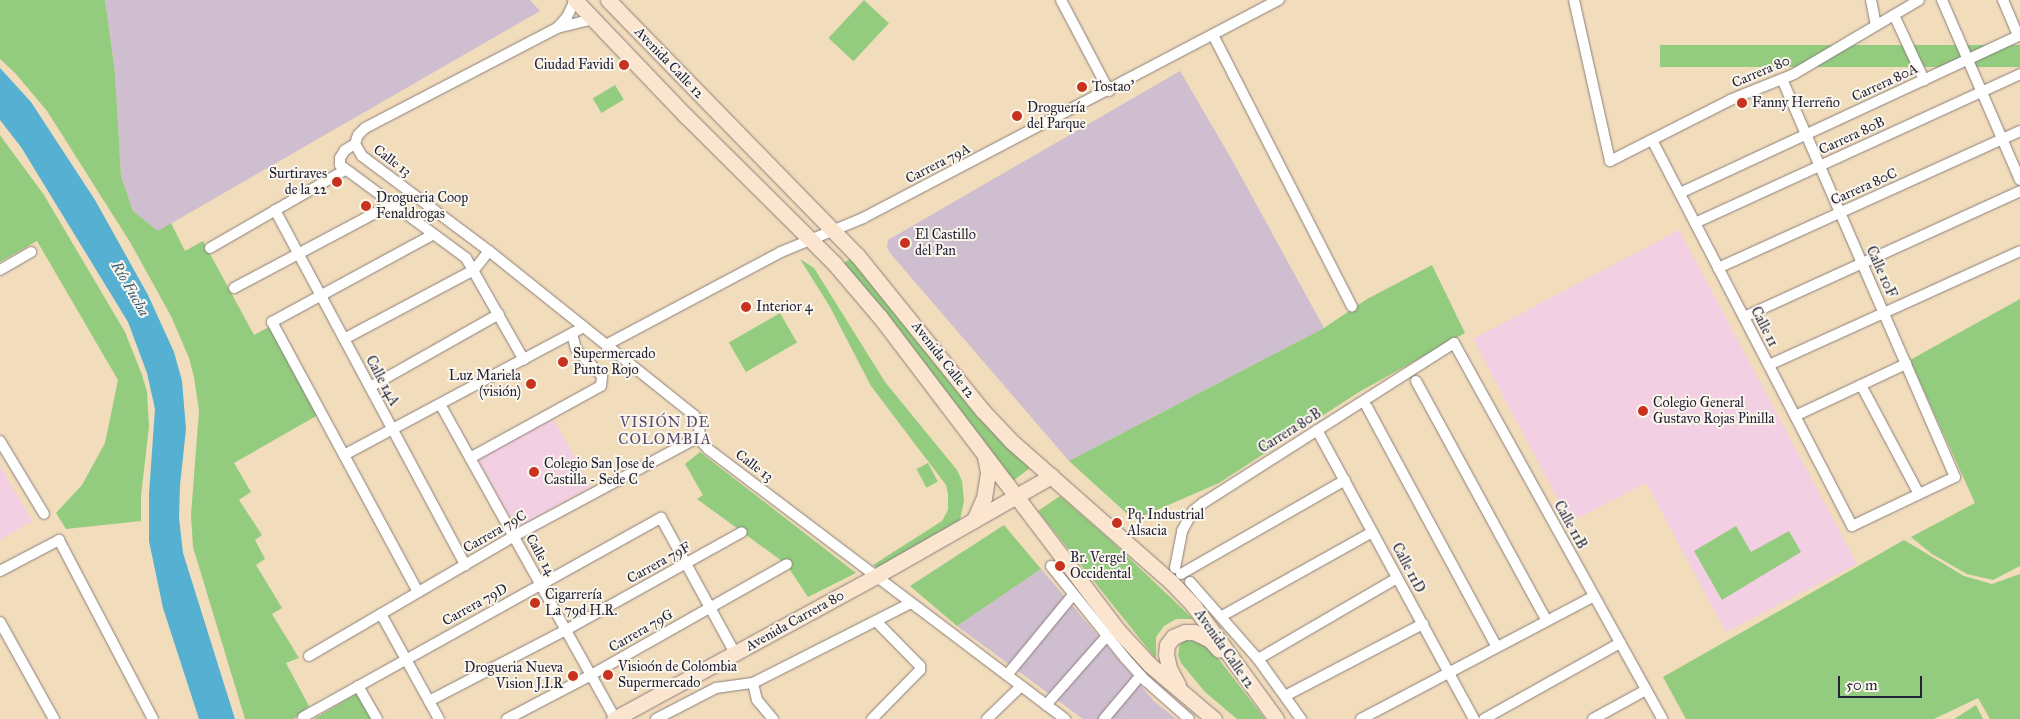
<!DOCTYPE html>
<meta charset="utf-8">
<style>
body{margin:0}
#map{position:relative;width:2020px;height:719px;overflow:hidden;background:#f1dcbb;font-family:"IM FELL Great Primer",serif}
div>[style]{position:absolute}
.built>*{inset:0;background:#f2cfe2;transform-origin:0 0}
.industrial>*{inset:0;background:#cfbdd0}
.green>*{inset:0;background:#93cc7f;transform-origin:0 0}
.water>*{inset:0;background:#55b0d2}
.roads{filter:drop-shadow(0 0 1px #8a7f7b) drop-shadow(0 0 1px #8a7f7b)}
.street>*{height:10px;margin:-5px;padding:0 5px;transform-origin:5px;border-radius:5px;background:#fff}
.secondary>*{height:15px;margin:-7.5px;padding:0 7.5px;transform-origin:7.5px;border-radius:7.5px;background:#fbe5cf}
.dots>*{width:14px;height:14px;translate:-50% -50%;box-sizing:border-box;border:2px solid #fbf7ec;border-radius:50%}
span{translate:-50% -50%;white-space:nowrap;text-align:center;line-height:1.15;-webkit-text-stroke:4px #fbf7ec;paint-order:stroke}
.street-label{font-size:14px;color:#22223b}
.poi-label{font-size:14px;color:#22223b}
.right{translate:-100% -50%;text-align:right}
.left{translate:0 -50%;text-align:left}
.water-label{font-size:15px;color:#365b77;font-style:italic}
.neighbourhood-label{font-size:15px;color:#574b72;letter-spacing:1px}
.scale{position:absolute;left:1838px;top:676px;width:84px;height:22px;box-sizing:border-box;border:2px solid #22223b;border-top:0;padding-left:6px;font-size:15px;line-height:18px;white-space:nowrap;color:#22223b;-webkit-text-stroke:4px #fbf7ec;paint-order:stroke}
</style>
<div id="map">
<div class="built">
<div style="clip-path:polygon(1679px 230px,1857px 564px,1726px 632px,1646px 483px,1570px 522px,1473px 339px)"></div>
<div style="left:551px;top:415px;width:82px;height:85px;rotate:61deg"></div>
<div style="clip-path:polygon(0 466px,32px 521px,0 540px)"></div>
</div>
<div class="industrial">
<div style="clip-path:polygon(105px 0,530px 0,540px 11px,158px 231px,133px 211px,121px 176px,115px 73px)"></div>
<div style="clip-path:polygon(1180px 71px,1232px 160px,1324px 328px,1069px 461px,890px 253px,887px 247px,888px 240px)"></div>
<div style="clip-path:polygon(1041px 569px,1153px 700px,1176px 719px,1083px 719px,957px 626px)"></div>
</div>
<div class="green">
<div style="clip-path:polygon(0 0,105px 0,115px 73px,121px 176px,133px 211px,158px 231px,171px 223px,185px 251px,203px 241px,254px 335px,269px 327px,318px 415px,234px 463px,251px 492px,239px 500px,262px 535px,255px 540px,265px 559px,256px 565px,282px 608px,272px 614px,299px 658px,286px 663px,309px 706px,294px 719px,245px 719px,193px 547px,191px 515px,199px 411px,194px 377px,189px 358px,171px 316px,130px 242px,47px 111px,16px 74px,0 59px)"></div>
<div style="left:864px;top:0;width:34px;height:52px;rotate:43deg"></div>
<div style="left:2020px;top:45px;width:22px;height:360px;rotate:90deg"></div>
<div style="left:615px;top:85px;width:17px;height:26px;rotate:59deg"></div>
<div style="clip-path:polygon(0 135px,44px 195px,125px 332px,142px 375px,147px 392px,149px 426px,141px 496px,141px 521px,66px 529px,56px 513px,82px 485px,105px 443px,118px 380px,37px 241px,0 262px)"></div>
<div style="clip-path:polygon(851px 258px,894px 309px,976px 415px,1030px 468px,1013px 481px,841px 265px)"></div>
<div style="clip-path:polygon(800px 259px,814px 268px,885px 382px,957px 470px,962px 481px,964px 501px,960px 520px,880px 569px,873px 565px,942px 521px,948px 510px,948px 494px,946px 485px,871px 386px,830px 307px)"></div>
<div style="clip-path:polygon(1432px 265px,1465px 333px,1359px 392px,1219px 483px,1134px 520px,1069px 461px,1324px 328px,1367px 299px)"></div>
<div style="clip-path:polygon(2020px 299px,2020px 566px,1993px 580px,1967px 574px,1932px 554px,1911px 537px,1975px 503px,1910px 360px)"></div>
<div style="left:780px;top:313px;width:34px;height:59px;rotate:60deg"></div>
<div style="clip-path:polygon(700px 452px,856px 573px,808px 597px,786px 564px,697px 499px,703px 495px,685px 464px)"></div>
<div style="left:928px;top:463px;width:21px;height:13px;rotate:62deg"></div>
<div style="clip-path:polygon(1060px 496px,1108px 538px,1193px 619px,1176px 619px,1164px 626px,1156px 637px,1156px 659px,1038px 511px)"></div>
<div style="clip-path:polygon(1004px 525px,1041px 569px,957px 626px,910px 586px)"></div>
<div style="clip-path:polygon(1736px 526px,1751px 552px,1789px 531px,1801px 552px,1722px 600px,1694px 551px)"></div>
<div style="clip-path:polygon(1904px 540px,1964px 576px,1992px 584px,2020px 574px,2020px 719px,1990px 719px,1978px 698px,1934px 719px,1686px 719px,1663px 677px)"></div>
<div style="clip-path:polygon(1185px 640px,1207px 644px,1265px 719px,1237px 719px,1205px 692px,1181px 663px,1178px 655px,1180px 644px)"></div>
<div style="clip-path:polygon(358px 693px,373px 719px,314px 719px)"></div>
<div style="clip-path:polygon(1976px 705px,1983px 719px,1954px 719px)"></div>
</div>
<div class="water">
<div style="clip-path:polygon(0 68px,31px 102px,95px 200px,148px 295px,174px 352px,182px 381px,186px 429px,180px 485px,179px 518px,183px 553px,235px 719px,199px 719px,163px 608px,149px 541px,149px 494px,155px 409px,147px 373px,128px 322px,21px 147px,0 120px)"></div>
</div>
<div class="roads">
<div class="street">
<div style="left:1061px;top:0;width:103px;rotate:62.2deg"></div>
<div style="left:1574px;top:0;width:165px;rotate:77.4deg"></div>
<div style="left:1610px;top:161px;width:135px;rotate:-26.9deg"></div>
<div style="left:1730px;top:100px;width:69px;rotate:-22.1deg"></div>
<div style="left:1794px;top:74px;width:145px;rotate:-30.6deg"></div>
<div style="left:1871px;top:0;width:25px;rotate:79deg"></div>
<div style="left:1942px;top:0;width:196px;rotate:66.6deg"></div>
<div style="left:2003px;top:0;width:39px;rotate:67deg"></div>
<div style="left:1894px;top:15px;width:72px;rotate:65.2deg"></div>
<div style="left:557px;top:28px;width:15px;rotate:-48deg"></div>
<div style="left:567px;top:17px;width:19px;rotate:-65deg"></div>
<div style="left:1213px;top:35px;width:305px;rotate:62.9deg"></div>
<div style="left:1652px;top:140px;width:435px;rotate:62.6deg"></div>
<div style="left:1852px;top:526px;width:114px;rotate:-25.4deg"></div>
<div style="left:1955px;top:477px;width:434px;rotate:-113.5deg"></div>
<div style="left:355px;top:144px;width:14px;rotate:60deg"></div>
<div style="left:362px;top:156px;width:159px;rotate:36.8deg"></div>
<div style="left:489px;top:251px;width:263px;rotate:38.7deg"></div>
<div style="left:694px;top:415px;width:9px;rotate:58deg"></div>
<div style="left:699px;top:423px;width:17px;rotate:87deg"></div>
<div style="left:700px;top:440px;width:12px;rotate:48deg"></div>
<div style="left:708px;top:449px;width:448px;rotate:37.1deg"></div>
<div style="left:355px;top:144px;width:12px;rotate:149deg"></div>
<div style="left:345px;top:150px;width:9px;rotate:122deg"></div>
<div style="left:340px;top:158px;width:7px;rotate:90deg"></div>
<div style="left:340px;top:165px;width:157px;rotate:36.4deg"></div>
<div style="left:466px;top:258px;width:117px;rotate:60.4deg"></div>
<div style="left:355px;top:144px;width:9px;rotate:-72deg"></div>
<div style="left:358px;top:135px;width:10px;rotate:-45deg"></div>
<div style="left:365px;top:128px;width:216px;rotate:-27.5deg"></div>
<div style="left:557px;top:28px;width:37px;rotate:-14deg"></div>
<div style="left:1680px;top:193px;width:375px;rotate:-24.9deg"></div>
<div style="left:275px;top:210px;width:403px;rotate:61.8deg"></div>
<div style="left:1695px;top:223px;width:358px;rotate:-24.6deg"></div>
<div style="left:210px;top:248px;width:156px;rotate:-30deg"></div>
<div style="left:1718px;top:268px;width:332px;rotate:-24.4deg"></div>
<div style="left:0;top:270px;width:36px;rotate:-30deg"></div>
<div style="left:234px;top:288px;width:179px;rotate:-28deg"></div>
<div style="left:1744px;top:317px;width:303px;rotate:-24.5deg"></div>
<div style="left:344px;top:339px;width:147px;rotate:-28deg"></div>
<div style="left:474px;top:270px;width:24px;rotate:-52deg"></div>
<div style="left:606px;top:345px;width:198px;rotate:-28deg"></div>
<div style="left:781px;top:252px;width:89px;rotate:-22.5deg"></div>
<div style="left:863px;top:218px;width:470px;rotate:-27.7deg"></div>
<div style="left:1769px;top:365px;width:276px;rotate:-24.4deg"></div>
<div style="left:1416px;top:381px;width:273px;rotate:61.4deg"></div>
<div style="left:1861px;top:385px;width:123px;rotate:62deg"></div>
<div style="left:370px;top:387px;width:148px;rotate:-29.5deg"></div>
<div style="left:440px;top:404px;width:360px;rotate:60.9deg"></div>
<div style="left:1367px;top:407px;width:273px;rotate:61.6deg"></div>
<div style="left:1795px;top:416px;width:123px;rotate:-25.1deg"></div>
<div style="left:1317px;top:430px;width:329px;rotate:61.5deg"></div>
<div style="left:0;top:441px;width:85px;rotate:58.9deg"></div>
<div style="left:344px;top:455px;width:272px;rotate:-28.1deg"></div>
<div style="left:470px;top:458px;width:149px;rotate:-28.8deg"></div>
<div style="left:601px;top:386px;width:10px;rotate:-84deg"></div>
<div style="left:602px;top:376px;width:37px;rotate:-134deg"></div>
<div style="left:576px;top:349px;width:16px;rotate:-105deg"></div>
<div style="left:1051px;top:566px;width:118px;rotate:51.2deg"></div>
<div style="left:1125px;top:658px;width:31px;rotate:48deg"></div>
<div style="left:1146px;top:681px;width:57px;rotate:41.5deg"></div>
<div style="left:1175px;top:568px;width:38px;rotate:-79deg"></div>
<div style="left:1182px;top:531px;width:23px;rotate:-61deg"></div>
<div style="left:1193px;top:511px;width:13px;rotate:-39deg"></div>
<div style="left:1203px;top:503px;width:298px;rotate:-32.5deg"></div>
<div style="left:1454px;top:343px;width:430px;rotate:61deg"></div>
<div style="left:0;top:571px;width:67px;rotate:-27.7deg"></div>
<div style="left:59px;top:540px;width:202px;rotate:62.3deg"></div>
<div style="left:1181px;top:574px;width:189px;rotate:-29.8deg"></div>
<div style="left:1190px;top:582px;width:103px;rotate:48.6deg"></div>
<div style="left:1258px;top:659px;width:74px;rotate:54.4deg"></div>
<div style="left:418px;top:592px;width:307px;rotate:-118.4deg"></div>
<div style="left:272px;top:322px;width:184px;rotate:-28.5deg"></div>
<div style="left:381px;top:614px;width:120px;rotate:61.1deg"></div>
<div style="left:1222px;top:616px;width:172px;rotate:-29.2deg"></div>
<div style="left:0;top:622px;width:111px;rotate:60.9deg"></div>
<div style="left:309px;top:656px;width:238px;rotate:-30.3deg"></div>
<div style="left:514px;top:536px;width:210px;rotate:-28.2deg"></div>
<div style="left:1258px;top:659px;width:161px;rotate:-30.2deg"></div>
<div style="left:1007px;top:675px;width:104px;rotate:-50.5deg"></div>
<div style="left:753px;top:683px;width:17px;rotate:77deg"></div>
<div style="left:757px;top:700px;width:25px;rotate:50deg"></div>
<div style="left:358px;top:686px;width:38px;rotate:60deg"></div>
<div style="left:1285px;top:696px;width:156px;rotate:-27.6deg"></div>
<div style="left:429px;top:701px;width:154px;rotate:-27.4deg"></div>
<div style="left:566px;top:630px;width:201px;rotate:-29.1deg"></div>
<div style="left:1046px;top:705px;width:91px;rotate:-48.6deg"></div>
<div style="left:303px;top:717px;width:410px;rotate:-29.1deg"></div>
<div style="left:661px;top:518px;width:154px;rotate:61.3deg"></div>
<div style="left:507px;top:719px;width:95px;rotate:-27.6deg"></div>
<div style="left:591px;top:675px;width:225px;rotate:-29.5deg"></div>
<div style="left:656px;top:719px;width:68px;rotate:-27.3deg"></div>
<div style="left:716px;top:688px;width:37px;rotate:-8deg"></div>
<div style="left:753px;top:683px;width:177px;rotate:-26.9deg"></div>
<div style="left:872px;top:719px;width:69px;rotate:-45.6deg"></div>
<div style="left:920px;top:670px;width:4px;rotate:-90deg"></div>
<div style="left:920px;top:666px;width:63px;rotate:-134.4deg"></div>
<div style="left:987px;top:719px;width:47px;rotate:-44.1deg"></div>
<div style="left:1104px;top:719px;width:57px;rotate:-49.9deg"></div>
<div style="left:1361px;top:719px;width:263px;rotate:-27.8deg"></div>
<div style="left:1484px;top:719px;width:156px;rotate:-29.2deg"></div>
<div style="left:1593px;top:719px;width:60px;rotate:-28.7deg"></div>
</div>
<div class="secondary">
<div style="left:575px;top:0;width:161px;rotate:46.3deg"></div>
<div style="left:686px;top:116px;width:209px;rotate:44.8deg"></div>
<div style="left:834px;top:263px;width:71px;rotate:49.6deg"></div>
<div style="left:880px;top:317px;width:389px;rotate:52.8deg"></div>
<div style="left:1115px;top:627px;width:52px;rotate:47.4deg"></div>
<div style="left:1150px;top:665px;width:84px;rotate:40.2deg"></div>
<div style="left:608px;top:0;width:356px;rotate:45.7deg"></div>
<div style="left:857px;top:255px;width:201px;rotate:51.1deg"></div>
<div style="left:983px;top:411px;width:41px;rotate:47deg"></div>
<div style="left:1011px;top:441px;width:212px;rotate:41.4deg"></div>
<div style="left:1170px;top:581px;width:33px;rotate:46deg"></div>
<div style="left:1193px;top:605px;width:141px;rotate:53.9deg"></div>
<div style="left:974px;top:520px;width:24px;rotate:-66deg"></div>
<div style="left:984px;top:498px;width:26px;rotate:-81deg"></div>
<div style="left:988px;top:472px;width:15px;rotate:-101deg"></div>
<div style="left:1178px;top:685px;width:19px;rotate:-118deg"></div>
<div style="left:1169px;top:668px;width:14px;rotate:-102deg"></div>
<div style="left:1166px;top:654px;width:9px;rotate:-84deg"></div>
<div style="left:1167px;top:645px;width:10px;rotate:-53deg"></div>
<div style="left:1173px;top:637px;width:13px;rotate:-23deg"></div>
<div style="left:1185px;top:632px;width:9px"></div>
<div style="left:1194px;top:632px;width:18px;rotate:27deg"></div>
<div style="left:1210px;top:640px;width:13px;rotate:48deg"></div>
<div style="left:614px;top:719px;width:298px;rotate:-28.6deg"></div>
<div style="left:876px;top:576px;width:202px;rotate:-29.7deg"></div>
</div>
</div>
<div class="dots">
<div style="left:624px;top:65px;background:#c8321e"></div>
<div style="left:1082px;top:87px;background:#c8321e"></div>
<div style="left:1742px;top:103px;background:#c8321e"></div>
<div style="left:1017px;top:116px;background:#c8321e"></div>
<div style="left:337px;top:182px;background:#c8321e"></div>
<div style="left:366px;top:206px;background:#c8321e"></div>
<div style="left:905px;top:243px;background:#c8321e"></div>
<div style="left:746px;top:307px;background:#c8321e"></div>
<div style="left:563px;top:362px;background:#c8321e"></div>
<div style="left:531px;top:384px;background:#c8321e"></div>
<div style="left:1643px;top:411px;background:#c8321e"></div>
<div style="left:534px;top:472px;background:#c8321e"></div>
<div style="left:1117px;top:523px;background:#c8321e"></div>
<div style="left:1060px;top:566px;background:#c8321e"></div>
<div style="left:535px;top:603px;background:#c8321e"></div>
<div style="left:608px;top:675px;background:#c8321e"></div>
<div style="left:573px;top:676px;background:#c8321e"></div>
</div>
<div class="street-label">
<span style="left:669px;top:63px;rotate:46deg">Avenida Calle 12</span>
<span style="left:1761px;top:72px;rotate:-23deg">Carrera 80</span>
<span style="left:1885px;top:83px;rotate:-25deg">Carrera 80A</span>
<span style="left:1852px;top:136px;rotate:-25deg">Carrera 80B</span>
<span style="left:392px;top:161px;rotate:37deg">Calle 13</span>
<span style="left:938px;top:164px;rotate:-27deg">Carrera 79A</span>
<span style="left:1864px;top:187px;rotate:-24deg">Carrera 80C</span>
<span style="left:1881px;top:272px;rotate:66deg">Calle 10F</span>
<span style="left:1764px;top:327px;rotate:63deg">Calle 11</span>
<span style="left:943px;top:360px;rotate:52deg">Avenida Calle 12</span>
<span style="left:382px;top:381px;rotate:62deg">Calle 14A</span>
<span style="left:1290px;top:431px;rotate:-32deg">Carrera 80B</span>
<span style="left:754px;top:466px;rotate:37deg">Calle 13</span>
<span style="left:1570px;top:525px;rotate:61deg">Calle 11B</span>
<span style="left:495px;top:532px;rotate:-30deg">Carrera 79C</span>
<span style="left:540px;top:555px;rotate:61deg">Calle 14</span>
<span style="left:659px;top:563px;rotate:-29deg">Carrera 79F</span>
<span style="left:1408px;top:568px;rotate:62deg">Calle 11D</span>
<span style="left:475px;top:605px;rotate:-29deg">Carrera 79D</span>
<span style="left:795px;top:621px;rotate:-29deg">Avenida Carrera 80</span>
<span style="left:641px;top:631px;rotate:-30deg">Carrera 79G</span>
<span style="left:1224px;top:649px;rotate:55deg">Avenida Calle 12</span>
</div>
<div class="poi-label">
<span class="right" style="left:614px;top:65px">Ciudad Favidi</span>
<span class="left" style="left:1092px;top:87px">Tostao’</span>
<span class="left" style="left:1752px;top:103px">Fanny Herreño</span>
<span class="left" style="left:1027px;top:116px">Droguería<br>del Parque</span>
<span class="right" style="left:327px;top:182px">Surtiraves<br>de la 22</span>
<span class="left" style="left:376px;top:206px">Drogueria Coop<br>Fenaldrogas</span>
<span class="left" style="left:915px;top:243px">El Castillo<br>del Pan</span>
<span class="left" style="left:756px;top:307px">Interior 4</span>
<span class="left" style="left:573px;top:362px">Supermercado<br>Punto Rojo</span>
<span class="right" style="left:521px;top:384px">Luz Mariela<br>(visión)</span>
<span class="left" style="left:1653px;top:411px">Colegio General<br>Gustavo Rojas Pinilla</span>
<span class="left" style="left:544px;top:472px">Colegio San Jose de<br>Castilla - Sede C</span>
<span class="left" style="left:1127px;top:523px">Pq. Industrial<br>Alsacia</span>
<span class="left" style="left:1070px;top:566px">Br. Vergel<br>Occidental</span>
<span class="left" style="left:545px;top:603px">Cigarrería<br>La 79d H.R.</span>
<span class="left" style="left:618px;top:675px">Visioón de Colombia<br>Supermercado</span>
<span class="right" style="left:563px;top:676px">Drogueria Nueva<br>Vision J.I.R</span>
</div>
<div class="water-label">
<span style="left:130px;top:289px;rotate:60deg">Río Fucha</span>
</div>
<div class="neighbourhood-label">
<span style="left:665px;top:431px">VISIÓN DE<br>COLOMBIA</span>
</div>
<div class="scale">50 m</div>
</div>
